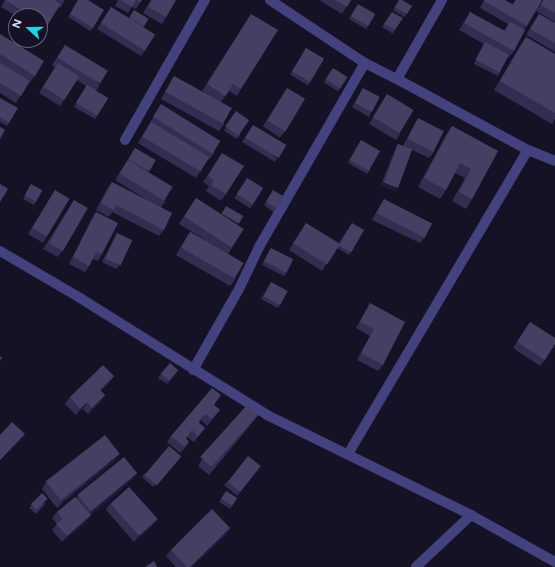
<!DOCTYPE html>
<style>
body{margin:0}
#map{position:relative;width:555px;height:567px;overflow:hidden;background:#151225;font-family:Figtree,sans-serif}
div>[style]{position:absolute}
.minor>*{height:10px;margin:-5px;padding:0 5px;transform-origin:5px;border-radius:5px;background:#43427f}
.wall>*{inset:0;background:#332d51;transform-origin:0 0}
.shaded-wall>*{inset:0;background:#1f1a38}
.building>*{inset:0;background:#454063;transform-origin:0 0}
span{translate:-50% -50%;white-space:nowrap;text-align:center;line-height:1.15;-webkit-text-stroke:3.5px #151225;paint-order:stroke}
.north{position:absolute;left:8px;top:8px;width:40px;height:40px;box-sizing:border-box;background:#151225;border:1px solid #65627b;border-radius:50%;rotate:291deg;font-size:11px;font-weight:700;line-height:16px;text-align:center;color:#dddafb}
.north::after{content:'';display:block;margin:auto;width:14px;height:18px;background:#1cd6e5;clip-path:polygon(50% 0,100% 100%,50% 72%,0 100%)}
</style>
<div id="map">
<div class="minor">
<div style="left:270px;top:0;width:114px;rotate:33.6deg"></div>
<div style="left:365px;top:63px;width:36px;rotate:27deg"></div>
<div style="left:397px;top:79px;width:149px;rotate:28.5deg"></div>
<div style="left:528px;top:150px;width:29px;rotate:22deg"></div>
<div style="left:397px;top:79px;width:91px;rotate:-60.3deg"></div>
<div style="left:125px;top:140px;width:161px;rotate:-60.3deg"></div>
<div style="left:0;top:251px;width:93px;rotate:30.4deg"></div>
<div style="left:80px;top:298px;width:221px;rotate:32deg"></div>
<div style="left:267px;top:415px;width:227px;rotate:26.1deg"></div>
<div style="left:471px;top:515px;width:96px;rotate:29.2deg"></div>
<div style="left:193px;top:370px;width:93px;rotate:-60.4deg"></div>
<div style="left:239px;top:289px;width:47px;rotate:-64.5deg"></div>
<div style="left:259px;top:247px;width:212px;rotate:-60.1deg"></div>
<div style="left:348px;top:454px;width:353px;rotate:-59.4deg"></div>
<div style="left:416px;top:567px;width:76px;rotate:-43.4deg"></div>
</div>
<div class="wall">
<div style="clip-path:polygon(5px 0,65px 0,60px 8px,59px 7px,43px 32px,40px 31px,40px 16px,16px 16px,1px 7px)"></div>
<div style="clip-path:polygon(78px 0,88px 0,93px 28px,90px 31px,68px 17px)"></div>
<div style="clip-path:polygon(118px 0,142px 0,136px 9px,132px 7px,128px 13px,115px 6px)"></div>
<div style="clip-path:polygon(151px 0,176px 0,162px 24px,143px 13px)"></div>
<div style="clip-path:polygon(319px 0,351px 0,342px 14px)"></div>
<div style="clip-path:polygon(399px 0,407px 14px,404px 17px,393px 10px)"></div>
<div style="clip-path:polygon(484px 0,505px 0,513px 4px,515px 0,542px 0,524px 30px,514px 51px,509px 57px,508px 57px,498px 76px,474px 64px,484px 44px,459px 30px,470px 12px,504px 31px,508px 24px,480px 8px)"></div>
<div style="clip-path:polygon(543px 0,555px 0,555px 22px,536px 11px)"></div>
<div style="clip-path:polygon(111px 7px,129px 18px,134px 10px,144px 27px,145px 50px,141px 56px,97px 29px)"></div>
<div style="clip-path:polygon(356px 7px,368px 26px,366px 29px,349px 19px)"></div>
<div style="clip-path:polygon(392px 12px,395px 30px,393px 34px,382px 27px)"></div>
<div style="clip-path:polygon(251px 14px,241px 89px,237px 96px,229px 91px,221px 102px,224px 124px,219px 131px,161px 99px,170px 83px,174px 76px,213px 98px,202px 91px)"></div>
<div style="clip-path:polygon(539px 14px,555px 23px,555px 52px,526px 35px)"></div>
<div style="clip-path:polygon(0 34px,35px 76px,30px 82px,29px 82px,16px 103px,0 93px)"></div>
<div style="clip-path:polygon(526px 37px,555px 54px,555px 119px,552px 124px,494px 90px,520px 46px)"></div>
<div style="clip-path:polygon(65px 45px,100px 85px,96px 91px,108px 98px,95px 119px,74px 107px,86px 86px,77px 80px,60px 106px,39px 93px,55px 67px,52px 65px)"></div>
<div style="left:306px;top:48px;width:21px;height:31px;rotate:31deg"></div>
<div style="left:333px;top:68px;width:17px;height:17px;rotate:33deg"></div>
<div style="clip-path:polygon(287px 88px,285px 131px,280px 138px,263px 126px)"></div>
<div style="clip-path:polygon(363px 88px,371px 113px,369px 117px,352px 107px)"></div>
<div style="clip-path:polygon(387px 94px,400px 134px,396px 140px,369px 124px)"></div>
<div style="clip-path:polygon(0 98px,9px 123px,7px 126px,0 122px)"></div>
<div style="clip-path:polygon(161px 104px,214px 153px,209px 160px,208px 159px,196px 178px,138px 143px)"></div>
<div style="clip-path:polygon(236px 111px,240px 135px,237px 139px,224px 131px)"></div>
<div style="clip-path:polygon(418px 118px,434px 152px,429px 158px,412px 150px,398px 188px,395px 191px,381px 185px,396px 147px,398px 144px,407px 147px,403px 146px,414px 125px)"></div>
<div style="clip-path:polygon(253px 125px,277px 159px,275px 162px,242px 142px)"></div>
<div style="clip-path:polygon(452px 126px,498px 151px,472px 199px,466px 209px,452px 201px,465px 178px,455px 173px,446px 190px,440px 199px,418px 187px,446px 135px)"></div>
<div style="clip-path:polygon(361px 140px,370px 170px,367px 174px,348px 163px)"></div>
<div style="clip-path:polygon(135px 148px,165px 202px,161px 207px,164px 230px,159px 236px,112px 212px,109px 217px,96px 210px,107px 189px,112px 182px,150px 202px,115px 180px)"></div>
<div style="clip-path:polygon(222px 153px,226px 194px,221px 201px,206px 191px,209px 186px,203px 182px)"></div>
<div style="left:247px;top:178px;width:19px;height:24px;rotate:32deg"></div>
<div style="clip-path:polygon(31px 184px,36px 202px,34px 205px,23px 199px)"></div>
<div style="clip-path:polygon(55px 190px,47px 236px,43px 243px,28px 234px)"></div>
<div style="clip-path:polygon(271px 194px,283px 196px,273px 212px,264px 205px)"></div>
<div style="clip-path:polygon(196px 198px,238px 225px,232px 248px,228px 254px,235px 280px,230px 286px,176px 255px,186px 238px,190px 232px,207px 241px,179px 224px)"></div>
<div style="clip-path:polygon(384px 199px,425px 237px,420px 243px,372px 220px,380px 205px)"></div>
<div style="clip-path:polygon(74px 200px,62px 251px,58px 257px,43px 249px)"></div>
<div style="clip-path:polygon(96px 212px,102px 254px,98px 261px,93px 259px,89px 266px,85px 272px,69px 264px,92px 218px)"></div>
<div style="clip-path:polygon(306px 223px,339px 243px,352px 223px,351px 252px,349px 255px,337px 248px,322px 271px,289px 250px)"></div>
<div style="clip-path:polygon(117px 233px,119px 266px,116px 269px,102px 262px)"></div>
<div style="clip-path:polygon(271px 248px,287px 272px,284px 276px,262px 265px,269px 251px)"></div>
<div style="clip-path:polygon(271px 282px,280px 305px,278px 308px,261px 299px)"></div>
<div style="clip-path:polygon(370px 303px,383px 365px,378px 371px,357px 360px,370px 336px,356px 328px,366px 310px)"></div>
<div style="clip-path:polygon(530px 322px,545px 360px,540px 366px,513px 348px)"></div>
<div style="clip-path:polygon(176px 373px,167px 384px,158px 378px,161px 374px)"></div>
<div style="clip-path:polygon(114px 376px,109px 383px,101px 391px,105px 395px,101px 402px,88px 414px,83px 409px,76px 415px,65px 404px,70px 397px)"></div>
<div style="clip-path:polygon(214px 405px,220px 410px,207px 426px,201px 420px,199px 423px,205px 428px,194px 442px,187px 437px,186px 438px,185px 448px,180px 453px,167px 442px,171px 436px)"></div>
<div style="clip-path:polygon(258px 415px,254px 421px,209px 475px,198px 466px,202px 459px)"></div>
<div style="clip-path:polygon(179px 460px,153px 487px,142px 477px,144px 474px)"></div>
<div style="clip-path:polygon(115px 461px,57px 508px,42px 489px,46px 482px)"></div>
<div style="clip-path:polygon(261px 466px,237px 496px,224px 485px,227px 482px)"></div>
<div style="clip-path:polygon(133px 479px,91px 515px,86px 522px,62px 542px,52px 530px,57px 524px,52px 518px,57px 512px,76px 498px,78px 496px)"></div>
<div style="left:226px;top:491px;width:13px;height:13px;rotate:32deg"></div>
<div style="clip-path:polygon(46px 503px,36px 514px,29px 508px,32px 505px)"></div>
<div style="clip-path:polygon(110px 504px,153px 525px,134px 542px,106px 510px)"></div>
<div style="clip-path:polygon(230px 528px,226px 535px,192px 567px,176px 567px,166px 556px,171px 550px)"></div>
</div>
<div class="shaded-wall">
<div style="clip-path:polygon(383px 182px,398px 188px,395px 191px,381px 185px)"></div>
<div style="clip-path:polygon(114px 376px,109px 383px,95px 396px,100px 390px)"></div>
<div style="clip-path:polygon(105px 395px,101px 402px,88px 414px,92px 408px)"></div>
<div style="clip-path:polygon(87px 402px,83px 409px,76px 415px,80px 409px)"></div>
<div style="clip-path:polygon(220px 410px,215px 416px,207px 426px,212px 419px)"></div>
<div style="clip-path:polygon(258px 415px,254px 421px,209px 475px,214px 469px)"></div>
<div style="clip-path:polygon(25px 434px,23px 438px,0 461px,0 460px)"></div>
<div style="clip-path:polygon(120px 454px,115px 461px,57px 508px,62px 502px)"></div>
<div style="clip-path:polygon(181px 456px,179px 460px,153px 487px,155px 484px)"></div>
<div style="clip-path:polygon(137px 473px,133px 479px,87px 518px,91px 512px)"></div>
<div style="clip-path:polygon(91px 515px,86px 522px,62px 542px,67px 536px)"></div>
<div style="clip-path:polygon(158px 519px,153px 525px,134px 542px,138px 536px)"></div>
<div style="clip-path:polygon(230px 528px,226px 535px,192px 567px,190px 567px)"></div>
</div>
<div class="building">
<div style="clip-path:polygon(5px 0,54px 0,60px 4px,47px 26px,40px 21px,40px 16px,31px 16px)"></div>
<div style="clip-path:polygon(78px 0,88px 0,104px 10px,93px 28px,70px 14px)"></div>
<div style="clip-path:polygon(121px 0,136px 0,132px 7px)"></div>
<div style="clip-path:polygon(136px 0,142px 0,140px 2px)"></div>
<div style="clip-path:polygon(152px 0,176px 0,166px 17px,148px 7px)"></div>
<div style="clip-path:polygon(335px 0,351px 0,347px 7px)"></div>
<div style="clip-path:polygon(399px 0,402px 0,412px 6px,407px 14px,395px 7px)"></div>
<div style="clip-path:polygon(485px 0,505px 0,513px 5px,516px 0,542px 0,527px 26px,484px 1px)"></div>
<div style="clip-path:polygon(544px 0,555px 0,555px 13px,541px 5px)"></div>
<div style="left:358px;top:4px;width:20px;height:14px;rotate:30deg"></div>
<div style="left:111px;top:7px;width:52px;height:19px;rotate:32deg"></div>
<div style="left:134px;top:10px;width:17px;height:9px;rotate:31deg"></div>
<div style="clip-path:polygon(392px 12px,403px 18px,395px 30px,384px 24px)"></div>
<div style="clip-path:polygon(470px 12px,505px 31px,510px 22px,525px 30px,514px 51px,464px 23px)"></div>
<div style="clip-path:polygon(251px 14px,278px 30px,241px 89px,233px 84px,225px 96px,207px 84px)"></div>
<div style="clip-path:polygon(539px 14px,555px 23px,555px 43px,530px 29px)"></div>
<div style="clip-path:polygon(0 34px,44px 61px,35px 76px,0 54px)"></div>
<div style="clip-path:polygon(526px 37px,555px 54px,555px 113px,500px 81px)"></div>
<div style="left:485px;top:42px;width:27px;height:20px;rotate:28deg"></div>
<div style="left:65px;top:45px;width:50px;height:15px;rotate:31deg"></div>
<div style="left:306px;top:48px;width:21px;height:27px;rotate:31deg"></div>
<div style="clip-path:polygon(0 63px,30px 81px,21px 96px,0 83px)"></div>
<div style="left:58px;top:63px;width:25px;height:28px;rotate:32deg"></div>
<div style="left:333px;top:68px;width:17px;height:13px;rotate:33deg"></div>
<div style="left:174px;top:76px;width:66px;height:18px;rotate:29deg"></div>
<div style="left:87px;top:85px;width:25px;height:21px;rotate:32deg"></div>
<div style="left:287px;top:88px;width:21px;height:38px;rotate:31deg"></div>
<div style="left:363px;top:88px;width:19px;height:17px;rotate:28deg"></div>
<div style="left:387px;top:94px;width:31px;height:27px;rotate:31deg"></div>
<div style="clip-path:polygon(0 98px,18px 108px,9px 123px,0 117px)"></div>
<div style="left:161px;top:104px;width:70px;height:15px;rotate:32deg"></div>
<div style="left:236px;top:111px;width:16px;height:19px;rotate:35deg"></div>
<div style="left:418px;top:118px;width:29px;height:23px;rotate:27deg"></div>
<div style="left:151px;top:122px;width:68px;height:17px;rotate:31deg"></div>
<div style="left:253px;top:125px;width:39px;height:15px;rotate:31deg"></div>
<div style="clip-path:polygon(452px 126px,498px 151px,472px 199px,459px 192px,471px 169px,460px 163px,446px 190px,424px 178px)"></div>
<div style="clip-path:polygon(0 127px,5px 130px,0 139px)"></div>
<div style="left:361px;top:140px;width:22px;height:23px;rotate:30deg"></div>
<div style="left:398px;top:144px;width:15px;height:41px;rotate:20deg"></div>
<div style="left:135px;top:148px;width:24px;height:13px;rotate:30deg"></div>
<div style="clip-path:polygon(222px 153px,244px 166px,226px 194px,211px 185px,214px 180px,208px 176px)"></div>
<div style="left:128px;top:160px;width:52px;height:16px;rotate:31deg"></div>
<div style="left:247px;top:178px;width:19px;height:19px;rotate:32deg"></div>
<div style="clip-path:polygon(112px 182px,172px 213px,164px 230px,116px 205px,114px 210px,101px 203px)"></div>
<div style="clip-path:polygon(0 184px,8px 189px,0 202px)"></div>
<div style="left:31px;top:184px;width:13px;height:13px;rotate:29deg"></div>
<div style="left:55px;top:190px;width:17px;height:44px;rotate:31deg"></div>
<div style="left:273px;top:190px;width:12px;height:14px;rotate:31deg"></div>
<div style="left:196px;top:198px;width:57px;height:22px;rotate:33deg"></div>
<div style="left:384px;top:199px;width:54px;height:16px;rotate:27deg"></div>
<div style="left:74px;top:200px;width:16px;height:50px;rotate:30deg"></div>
<div style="left:226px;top:206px;width:20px;height:9px;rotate:30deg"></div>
<div style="clip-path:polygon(96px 212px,118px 223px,102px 254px,96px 252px,89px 266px,73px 257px)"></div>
<div style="left:306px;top:223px;width:40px;height:24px;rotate:32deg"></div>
<div style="left:352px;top:223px;width:14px;height:26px;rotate:30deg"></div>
<div style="left:190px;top:232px;width:62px;height:18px;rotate:30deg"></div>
<div style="left:117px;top:233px;width:17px;height:28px;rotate:25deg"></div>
<div style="left:271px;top:248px;width:25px;height:15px;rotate:27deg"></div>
<div style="left:271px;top:282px;width:19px;height:16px;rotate:28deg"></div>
<div style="clip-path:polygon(370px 303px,405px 322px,383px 365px,361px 353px,374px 329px,360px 322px)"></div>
<div style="clip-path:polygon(530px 322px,555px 338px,555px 344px,545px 360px,517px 342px)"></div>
<div style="clip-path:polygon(0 356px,2px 358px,0 361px)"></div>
<div style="left:170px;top:363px;width:11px;height:14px;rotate:41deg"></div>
<div style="clip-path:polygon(103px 365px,114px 376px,100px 390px,105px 395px,92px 408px,87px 402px,80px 409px,70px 397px)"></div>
<div style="clip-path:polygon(212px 388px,221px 395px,214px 405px,220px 410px,212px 419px,205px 414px,198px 422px,205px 428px,198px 436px,192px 430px,186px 438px,189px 442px,185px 447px,171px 436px)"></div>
<div style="left:247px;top:405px;width:15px;height:70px;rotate:42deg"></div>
<div style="clip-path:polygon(12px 422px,25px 434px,0 460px,0 435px)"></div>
<div style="left:105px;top:435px;width:24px;height:75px;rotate:52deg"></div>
<div style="left:169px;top:446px;width:16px;height:38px;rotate:40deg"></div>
<div style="left:248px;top:456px;width:16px;height:33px;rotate:38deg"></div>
<div style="left:124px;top:457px;width:21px;height:60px;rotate:51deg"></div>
<div style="left:129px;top:487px;width:43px;height:25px;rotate:48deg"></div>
<div style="left:226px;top:491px;width:13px;height:9px;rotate:32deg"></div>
<div style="left:42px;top:493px;width:8px;height:16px;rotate:45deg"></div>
<div style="clip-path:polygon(75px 497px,91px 515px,67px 536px,56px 524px,63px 519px,57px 512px)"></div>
<div style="clip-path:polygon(212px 509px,230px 528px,190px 567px,187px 567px,171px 550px)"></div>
<div style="clip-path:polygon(154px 561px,157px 567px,145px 567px)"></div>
</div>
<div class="north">N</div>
</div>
